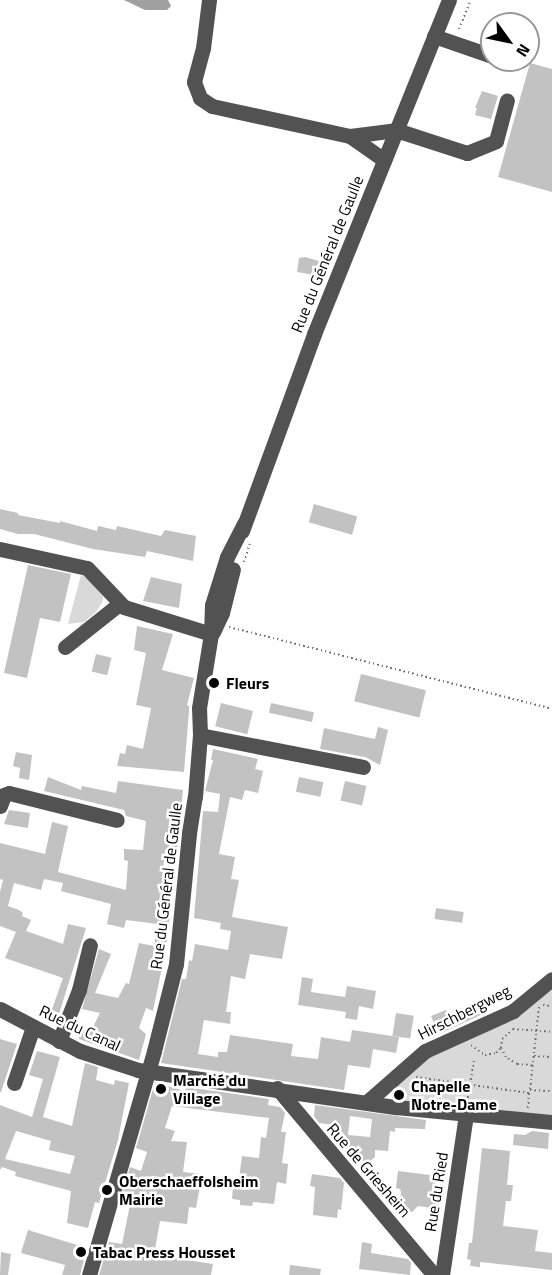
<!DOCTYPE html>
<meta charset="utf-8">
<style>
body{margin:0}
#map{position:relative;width:552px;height:1275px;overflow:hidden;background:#fff;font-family:"Titillium Web",sans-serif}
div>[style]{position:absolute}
.green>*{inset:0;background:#d9d9d9}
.water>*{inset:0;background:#a0a0a0}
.building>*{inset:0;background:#c2c2c2;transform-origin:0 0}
.path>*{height:2px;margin-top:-1px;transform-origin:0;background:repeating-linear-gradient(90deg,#747474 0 1.5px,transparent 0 4.5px)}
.minor>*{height:15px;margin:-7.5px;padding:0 7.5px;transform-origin:7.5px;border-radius:7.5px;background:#525252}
.dots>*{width:16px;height:16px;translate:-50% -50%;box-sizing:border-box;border:3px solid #fff;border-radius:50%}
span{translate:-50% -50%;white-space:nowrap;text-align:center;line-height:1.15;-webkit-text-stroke:5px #fff;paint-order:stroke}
.street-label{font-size:16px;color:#000}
.poi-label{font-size:16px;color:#000;font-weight:700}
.left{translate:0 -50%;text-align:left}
.north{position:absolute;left:480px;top:12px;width:60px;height:60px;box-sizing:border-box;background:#fff;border:2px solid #999;border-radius:50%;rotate:123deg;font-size:16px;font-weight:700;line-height:24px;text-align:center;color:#000}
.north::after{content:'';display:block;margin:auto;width:21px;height:27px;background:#000;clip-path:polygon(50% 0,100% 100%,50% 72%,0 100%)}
</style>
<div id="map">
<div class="green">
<div style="clip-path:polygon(81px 575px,90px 580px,103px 596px,103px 601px,96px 612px,84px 622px,68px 624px)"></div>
<div style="clip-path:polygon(552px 990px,552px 1117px,404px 1102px,405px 1093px,392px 1091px,393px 1086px,423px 1059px,518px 1017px)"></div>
</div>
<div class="water">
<div style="clip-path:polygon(124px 0,168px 0,171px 6px,167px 10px,145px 10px)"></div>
</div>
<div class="building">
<div style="clip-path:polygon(530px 63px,552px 69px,552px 192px,498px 177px)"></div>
<div style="clip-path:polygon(482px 91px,498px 96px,491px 119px,475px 115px,477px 108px,475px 108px)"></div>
<div style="clip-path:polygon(305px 257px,322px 262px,320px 276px,297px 272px,299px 258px)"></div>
<div style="left:314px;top:504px;width:45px;height:19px;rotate:16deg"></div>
<div style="clip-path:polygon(0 509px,18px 513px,18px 515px,60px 523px,60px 521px,97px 531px,98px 526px,116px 530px,117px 526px,161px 536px,165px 530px,196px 536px,193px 561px,147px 551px,145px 557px,93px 549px,34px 534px,18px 534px,0 529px)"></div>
<div style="clip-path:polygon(28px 565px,71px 574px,60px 622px,40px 618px,27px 678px,4px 673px)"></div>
<div style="clip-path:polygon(151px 577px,182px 584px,179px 608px,143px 601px)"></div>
<div style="clip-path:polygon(137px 626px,173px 634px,162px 670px,194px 678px,187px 705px,189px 706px,189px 711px,184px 772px,117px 766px,120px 753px,125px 754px,127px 745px,143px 749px,151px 708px,136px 705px,146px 653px,134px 650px)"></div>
<div style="left:96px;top:654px;width:16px;height:18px;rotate:14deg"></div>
<div style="left:361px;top:674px;width:67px;height:28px;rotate:14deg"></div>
<div style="left:221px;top:703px;width:33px;height:24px;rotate:14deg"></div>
<div style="left:271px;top:703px;width:44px;height:10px;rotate:12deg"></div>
<div style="clip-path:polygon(378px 727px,388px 730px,380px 765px,365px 757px,320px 749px,324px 728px,375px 739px)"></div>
<div style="clip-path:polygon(213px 749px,258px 759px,255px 769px,263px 771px,258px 793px,245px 790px,242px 800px,230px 797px,219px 854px,235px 857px,231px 879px,239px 880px,232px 917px,288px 927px,282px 959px,250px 954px,245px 979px,231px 976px,226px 1012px,231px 1012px,230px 1024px,204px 1020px,198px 1054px,218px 1057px,218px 1052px,227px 1052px,230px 1035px,293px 1044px,291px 1056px,318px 1059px,321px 1037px,350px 1042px,352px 1030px,399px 1037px,396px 1053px,373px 1049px,370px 1068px,348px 1065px,344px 1090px,161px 1063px,182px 979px,186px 979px,189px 960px,192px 961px,195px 944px,228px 950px,231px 931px,220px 929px,221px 923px,194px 918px,203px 811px,218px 812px,220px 794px,205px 791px,213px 760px,211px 760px)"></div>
<div style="clip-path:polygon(16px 752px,32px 755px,29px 780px,19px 778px,20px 768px,13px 766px)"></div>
<div style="clip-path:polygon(48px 777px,81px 790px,82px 786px,116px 793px,118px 781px,183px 790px,177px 851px,165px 850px,161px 891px,173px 893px,166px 948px,153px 1011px,146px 1008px,139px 1028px,146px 1034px,139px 1060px,79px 1039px,80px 1029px,91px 1031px,100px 1013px,82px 1009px,99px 949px,111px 954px,95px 993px,118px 998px,126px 983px,129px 984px,139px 943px,154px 946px,158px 924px,126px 920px,124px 928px,107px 924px,111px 904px,61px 891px,63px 883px,44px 879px,41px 890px,14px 883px,8px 906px,19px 910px,23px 913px,22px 916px,31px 920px,26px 931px,63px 944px,68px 924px,86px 928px,59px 1014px,51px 1012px,63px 978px,5px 958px,16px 932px,0 926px,0 892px,3px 880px,0 879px,0 843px,45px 854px,52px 822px,68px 826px,58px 872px,126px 890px,128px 861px,124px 860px,124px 849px,143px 850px,146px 821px,126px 816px,124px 810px,44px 791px)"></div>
<div style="left:299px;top:777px;width:25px;height:15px;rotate:12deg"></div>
<div style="left:345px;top:781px;width:22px;height:20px;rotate:13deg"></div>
<div style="clip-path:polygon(9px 810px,30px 813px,28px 828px,4px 824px)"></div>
<div style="left:436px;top:908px;width:28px;height:11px;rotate:8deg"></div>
<div style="clip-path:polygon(302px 977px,313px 979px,311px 992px,345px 997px,347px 986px,376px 991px,373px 1009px,359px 1006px,357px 1020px,345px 1018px,346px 1012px,298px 1005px)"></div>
<div style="clip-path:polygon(480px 1006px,483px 1014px,439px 1034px,431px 1016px,446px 1010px,449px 1016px,467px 1008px)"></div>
<div style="left:396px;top:1013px;width:18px;height:23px;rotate:9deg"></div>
<div style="clip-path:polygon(0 1039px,17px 1044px,1px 1092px,0 1092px)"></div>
<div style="clip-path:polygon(evenodd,37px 1051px,60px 1057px,43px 1117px,72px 1126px,85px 1063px,98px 1067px,96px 1080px,114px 1085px,115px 1080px,129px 1083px,118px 1140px,99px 1203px,95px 1202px,88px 1228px,67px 1223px,71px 1191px,15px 1176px,16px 1172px,2px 1167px,0 1170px,0 1105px,32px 1117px,43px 1079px,29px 1075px,37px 1051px,16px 1131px,51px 1141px,49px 1150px,75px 1156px,70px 1174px,5px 1159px,16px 1131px)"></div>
<div style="clip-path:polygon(155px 1082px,185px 1091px,186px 1087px,269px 1099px,268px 1105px,280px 1107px,285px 1113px,281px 1132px,286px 1132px,282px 1163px,288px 1164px,286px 1184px,277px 1182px,274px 1204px,253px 1202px,252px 1206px,240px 1205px,240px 1200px,232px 1199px,233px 1186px,238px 1186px,242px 1156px,259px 1158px,261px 1137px,266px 1138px,269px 1118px,172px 1106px,165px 1128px,175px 1131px,171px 1141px,187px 1142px,183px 1172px,202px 1174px,196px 1208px,189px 1207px,187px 1224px,160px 1221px,154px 1255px,213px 1264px,211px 1275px,99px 1275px,109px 1242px,122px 1244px,130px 1205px,120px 1202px,130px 1167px,141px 1171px,147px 1152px,136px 1148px)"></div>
<div style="clip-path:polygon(evenodd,315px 1105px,426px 1120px,425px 1129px,395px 1128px,395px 1132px,390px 1131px,388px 1151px,375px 1150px,375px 1157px,369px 1162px,350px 1160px,350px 1147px,338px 1146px,333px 1139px,334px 1125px,319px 1123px,314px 1116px,315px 1105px,350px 1116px,372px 1119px,370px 1137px,348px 1135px,350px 1116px)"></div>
<div style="clip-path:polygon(532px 1131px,549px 1133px,548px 1149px,513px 1145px,514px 1134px,525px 1135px)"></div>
<div style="clip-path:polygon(482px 1148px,510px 1151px,507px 1185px,513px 1185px,511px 1201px,506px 1201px,503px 1226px,538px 1230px,535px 1251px,552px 1253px,552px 1270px,480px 1262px,480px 1267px,470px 1266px,471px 1260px,467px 1259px,469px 1243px,472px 1243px)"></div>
<div style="clip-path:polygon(398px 1171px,430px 1175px,429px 1179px,440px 1187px,443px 1193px,438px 1205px,432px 1208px,418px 1206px,412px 1212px,399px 1210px,401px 1192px,400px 1189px,396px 1188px)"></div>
<div style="clip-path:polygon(312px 1174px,340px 1178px,344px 1183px,341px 1210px,338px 1209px,337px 1218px,313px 1215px,315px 1187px,310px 1186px)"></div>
<div style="clip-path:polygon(28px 1230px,87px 1248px,80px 1275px,62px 1275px,65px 1265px,21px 1253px)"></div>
<div style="clip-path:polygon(362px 1242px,372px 1244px,371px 1253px,408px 1259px,411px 1263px,410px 1275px,359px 1269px)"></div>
<div style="clip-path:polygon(1px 1252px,11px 1254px,8px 1275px,0 1275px)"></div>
<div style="clip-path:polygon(290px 1265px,321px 1269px,320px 1275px,289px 1275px)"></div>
</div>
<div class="path">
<div style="left:459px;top:29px;width:31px;rotate:-68deg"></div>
<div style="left:244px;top:562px;width:19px;rotate:-72deg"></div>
<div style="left:229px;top:627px;width:333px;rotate:14.2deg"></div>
<div style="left:543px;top:1005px;width:9px;rotate:6deg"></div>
<div style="left:539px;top:1007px;width:83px;rotate:96.2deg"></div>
<div style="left:530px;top:1090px;width:22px;rotate:3deg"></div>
<div style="left:471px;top:1045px;width:17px;rotate:36deg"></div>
<div style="left:485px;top:1055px;width:11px;rotate:-10deg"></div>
<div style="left:496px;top:1053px;width:7px;rotate:-45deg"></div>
<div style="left:534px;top:1056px;width:18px;rotate:3deg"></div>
<div style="left:532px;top:1065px;width:15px;rotate:-176deg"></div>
<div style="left:517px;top:1064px;width:13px;rotate:-148deg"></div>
<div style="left:506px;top:1057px;width:10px;rotate:-119deg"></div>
<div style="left:501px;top:1048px;width:9px;rotate:-84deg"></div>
<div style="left:502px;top:1039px;width:15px;rotate:-42deg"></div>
<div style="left:513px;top:1029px;width:39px;rotate:4deg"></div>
<div style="left:416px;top:1077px;width:114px;rotate:8.1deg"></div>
<div style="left:467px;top:1102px;width:43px;rotate:-80.5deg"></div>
<div style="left:528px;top:1108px;width:16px;rotate:-86deg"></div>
</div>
<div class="minor">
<div style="left:209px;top:0;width:48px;rotate:97.1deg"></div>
<div style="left:203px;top:48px;width:35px;rotate:105deg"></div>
<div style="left:194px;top:82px;width:17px;rotate:69deg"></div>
<div style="left:200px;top:98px;width:14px;rotate:34deg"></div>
<div style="left:212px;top:106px;width:141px;rotate:12.3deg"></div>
<div style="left:350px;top:136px;width:46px;rotate:-7.4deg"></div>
<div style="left:396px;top:130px;width:75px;rotate:17.9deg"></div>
<div style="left:467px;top:153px;width:31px;rotate:-22deg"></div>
<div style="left:496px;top:141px;width:42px;rotate:-75deg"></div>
<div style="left:434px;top:36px;width:61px;rotate:19deg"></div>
<div style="left:505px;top:60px;width:11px;rotate:15deg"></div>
<div style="left:350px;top:136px;width:42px;rotate:35.2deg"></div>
<div style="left:242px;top:531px;width:210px;rotate:-69.9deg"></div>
<div style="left:314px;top:334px;width:360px;rotate:-68deg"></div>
<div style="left:0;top:549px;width:89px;rotate:12.3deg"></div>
<div style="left:87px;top:568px;width:54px;rotate:46.5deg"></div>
<div style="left:124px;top:607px;width:91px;rotate:17.2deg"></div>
<div style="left:213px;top:632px;width:21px;rotate:-65deg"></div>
<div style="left:222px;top:613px;width:45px;rotate:-76deg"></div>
<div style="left:65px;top:647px;width:69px;rotate:-38.5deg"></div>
<div style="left:200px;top:735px;width:166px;rotate:11.1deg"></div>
<div style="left:0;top:806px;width:12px;rotate:-70deg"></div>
<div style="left:4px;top:795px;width:5px;rotate:-22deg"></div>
<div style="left:9px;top:793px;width:111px;rotate:14deg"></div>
<div style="left:0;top:1009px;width:90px;rotate:27.7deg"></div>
<div style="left:80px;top:1051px;width:61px;rotate:18.1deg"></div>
<div style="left:138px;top:1070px;width:261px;rotate:8.2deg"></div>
<div style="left:396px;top:1107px;width:157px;rotate:5.5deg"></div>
<div style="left:59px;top:1041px;width:55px;rotate:-68.6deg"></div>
<div style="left:79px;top:990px;width:46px;rotate:-76.3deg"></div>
<div style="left:14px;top:1083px;width:59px;rotate:-71.3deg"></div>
<div style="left:277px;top:1088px;width:244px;rotate:50deg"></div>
<div style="left:367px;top:1102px;width:77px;rotate:-41.3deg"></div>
<div style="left:425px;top:1051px;width:97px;rotate:-24.4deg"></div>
<div style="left:513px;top:1011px;width:50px;rotate:-39.4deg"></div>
<div style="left:89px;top:1275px;width:233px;rotate:-73.8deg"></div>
<div style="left:154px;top:1051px;width:90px;rotate:-75.8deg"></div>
<div style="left:176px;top:964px;width:132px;rotate:-84.3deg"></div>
<div style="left:189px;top:833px;width:36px;rotate:-81deg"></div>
<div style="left:195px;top:797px;width:62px;rotate:-85.4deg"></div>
<div style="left:200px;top:735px;width:27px;rotate:-92deg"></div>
<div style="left:199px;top:708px;width:75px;rotate:-80.8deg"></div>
<div style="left:211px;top:634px;width:29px;rotate:-88deg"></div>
<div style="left:212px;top:605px;width:50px;rotate:-72.6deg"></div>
<div style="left:227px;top:557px;width:38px;rotate:-63deg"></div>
<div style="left:442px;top:1275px;width:163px;rotate:-81.5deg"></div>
</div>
<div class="dots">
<div style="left:214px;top:683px;background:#000"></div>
<div style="left:161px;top:1089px;background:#000"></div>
<div style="left:399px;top:1095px;background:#000"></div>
<div style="left:107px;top:1190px;background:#000"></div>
<div style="left:81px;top:1252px;background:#000"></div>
</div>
<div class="street-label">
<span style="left:327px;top:254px;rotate:-68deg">Rue du Général de Gaulle</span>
<span style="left:166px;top:886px;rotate:-83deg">Rue du Général de Gaulle</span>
<span style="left:464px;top:1012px;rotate:-27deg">Hirschbergweg</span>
<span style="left:80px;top:1028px;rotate:25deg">Rue du Canal</span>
<span style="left:369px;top:1170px;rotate:49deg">Rue de Griesheim</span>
<span style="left:436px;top:1192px;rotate:-81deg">Rue du Ried</span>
</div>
<div class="poi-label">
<span class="left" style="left:226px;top:683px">Fleurs</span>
<span class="left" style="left:173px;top:1089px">Marché du<br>Village</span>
<span class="left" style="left:411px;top:1095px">Chapelle<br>Notre-Dame</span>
<span class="left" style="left:119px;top:1190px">Oberschaeffolsheim<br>Mairie</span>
<span class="left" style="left:93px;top:1252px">Tabac Press Housset</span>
</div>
<div class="north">N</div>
</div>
